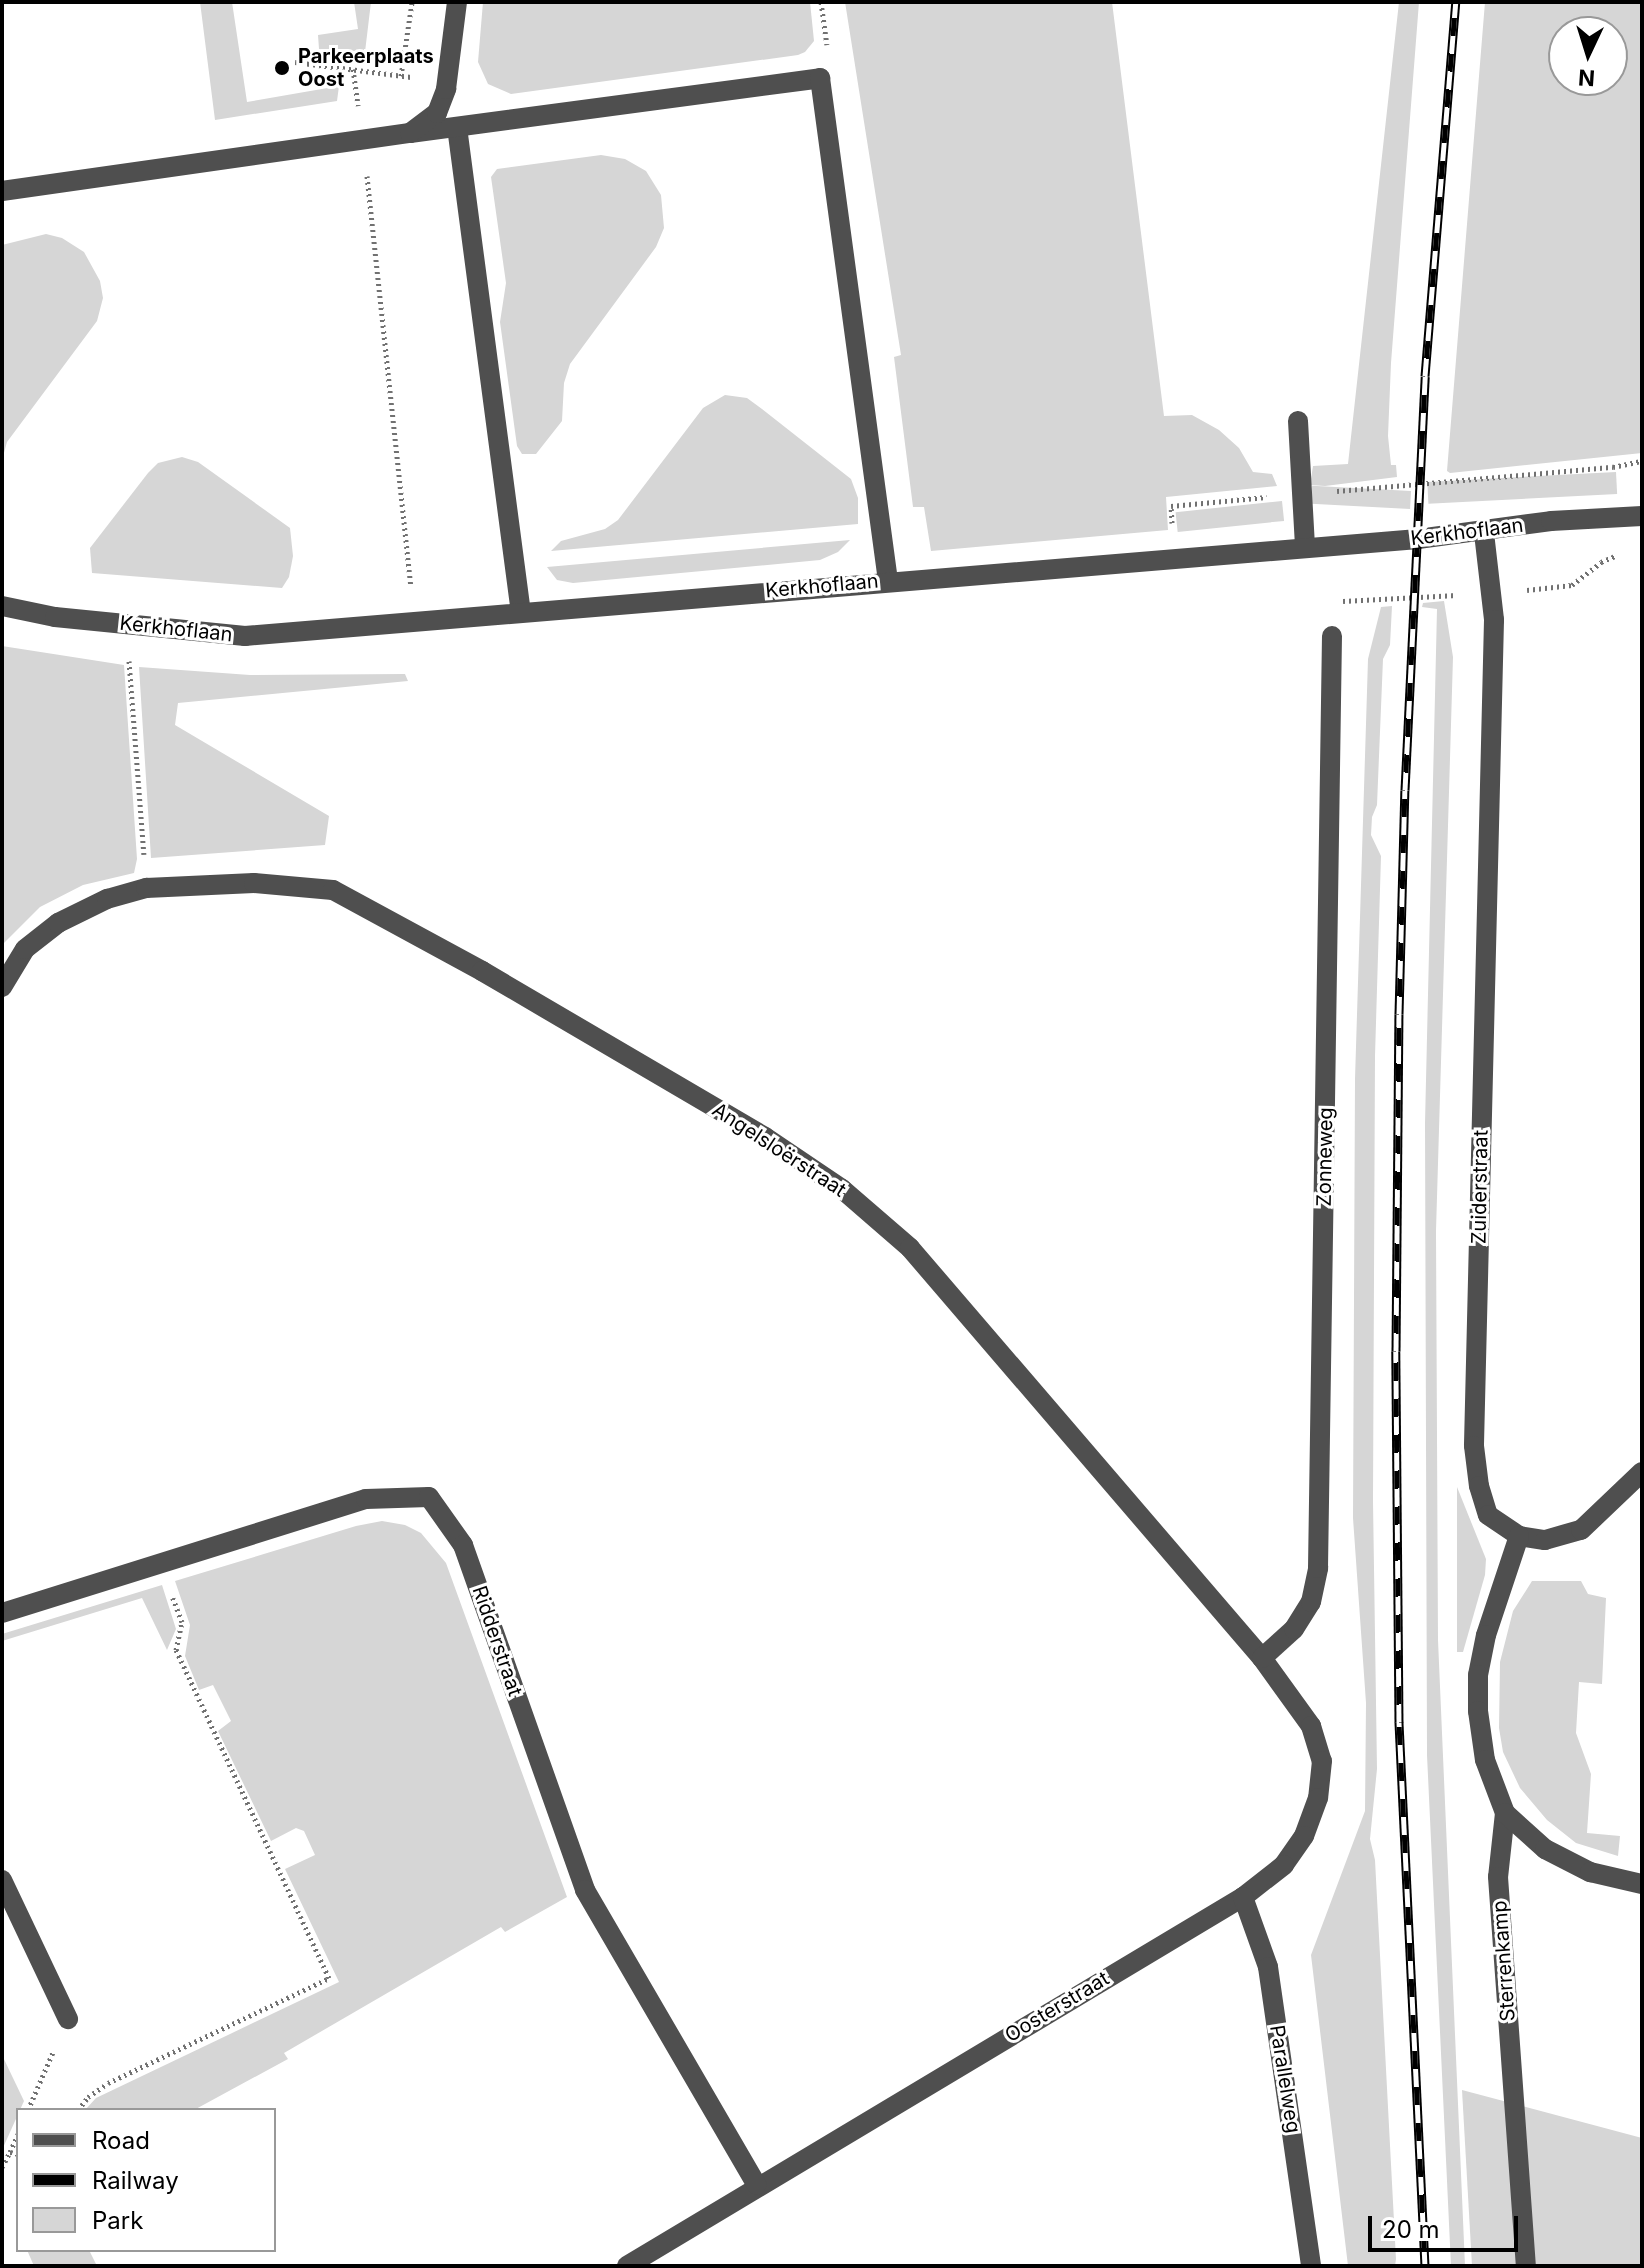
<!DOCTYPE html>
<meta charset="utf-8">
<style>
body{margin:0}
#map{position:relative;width:1644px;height:2268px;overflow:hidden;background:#fff;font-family:Inter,sans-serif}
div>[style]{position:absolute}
.green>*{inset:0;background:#d6d6d6;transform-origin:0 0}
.path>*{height:5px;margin-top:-2.5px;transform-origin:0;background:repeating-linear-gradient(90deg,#717171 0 2px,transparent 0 6px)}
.minor>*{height:20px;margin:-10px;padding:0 10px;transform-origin:10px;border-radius:10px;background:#4f4f4f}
.rail>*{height:9px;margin-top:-4.5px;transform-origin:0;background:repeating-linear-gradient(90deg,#fff 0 18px,#000 0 36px);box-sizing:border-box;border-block:2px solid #000}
.dots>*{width:22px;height:22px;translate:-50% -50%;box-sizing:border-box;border:4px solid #fff;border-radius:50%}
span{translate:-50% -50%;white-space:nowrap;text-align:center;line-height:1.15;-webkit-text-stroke:6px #fff;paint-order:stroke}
.poi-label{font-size:20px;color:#000;font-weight:700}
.left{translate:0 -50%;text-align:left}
.street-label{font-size:20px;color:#000}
.frame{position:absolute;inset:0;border:4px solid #000;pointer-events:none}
.legend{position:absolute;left:16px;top:2108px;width:260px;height:144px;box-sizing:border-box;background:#fff;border:2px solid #999;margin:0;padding:10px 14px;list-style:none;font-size:24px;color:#000}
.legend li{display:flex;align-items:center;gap:16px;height:40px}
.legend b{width:40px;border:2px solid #999}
.north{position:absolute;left:1548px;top:16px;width:80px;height:80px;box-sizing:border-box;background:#fff;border:2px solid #999;border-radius:50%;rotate:184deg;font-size:22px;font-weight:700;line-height:32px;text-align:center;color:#000}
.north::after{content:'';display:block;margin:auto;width:28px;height:36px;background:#000;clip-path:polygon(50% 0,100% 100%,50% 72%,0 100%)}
.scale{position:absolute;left:1368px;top:2216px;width:150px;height:36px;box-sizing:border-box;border:4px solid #000;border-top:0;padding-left:10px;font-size:24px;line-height:28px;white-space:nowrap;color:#000;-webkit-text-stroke:6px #fff;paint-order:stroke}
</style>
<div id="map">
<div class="green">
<div style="clip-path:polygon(200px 2px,232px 2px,247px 102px,339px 86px,337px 101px,215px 120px)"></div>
<div style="clip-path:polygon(354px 2px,371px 2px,365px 52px,319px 49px,318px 35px,358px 29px)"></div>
<div style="clip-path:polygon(483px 2px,810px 2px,814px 41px,805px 52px,798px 55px,511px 94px,488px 84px,478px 62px)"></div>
<div style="clip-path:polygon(845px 2px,1112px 2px,1164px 416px,1192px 415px,1219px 430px,1239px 448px,1253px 472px,1272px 474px,1277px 486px,1166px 497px,1168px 530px,931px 551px,924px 507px,913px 507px,894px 357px,901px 355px)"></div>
<div style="clip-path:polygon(1399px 2px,1419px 2px,1391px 363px,1388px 436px,1391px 465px,1396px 465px,1397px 477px,1325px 486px,1310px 485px,1313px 466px,1348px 464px)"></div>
<div style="clip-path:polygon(evenodd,1485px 2px,1642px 2px,1642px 453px,1450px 473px,1447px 471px,1485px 2px,1564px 32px,1612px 32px,1612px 80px,1564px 80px,1564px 32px)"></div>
<div style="clip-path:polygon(601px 155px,625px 159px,646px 171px,661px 195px,664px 228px,656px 247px,570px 364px,564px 383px,562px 421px,536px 454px,522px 454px,517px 446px,500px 322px,506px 283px,491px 177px,497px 169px)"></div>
<div style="clip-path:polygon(46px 234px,62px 238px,84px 252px,100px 281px,103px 298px,97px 321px,7px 442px,2px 460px,2px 245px)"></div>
<div style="clip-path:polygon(725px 395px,747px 398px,762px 409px,851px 479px,858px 498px,858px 524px,551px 551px,561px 541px,605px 529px,618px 520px,703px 408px)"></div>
<div style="clip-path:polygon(182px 457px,198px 462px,290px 528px,293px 556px,289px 577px,282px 588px,92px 573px,90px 548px,148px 473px,158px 463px)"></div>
<div style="left:1616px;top:472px;width:22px;height:189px;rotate:87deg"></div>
<div style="left:1411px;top:491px;width:18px;height:99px;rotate:93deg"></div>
<div style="left:1282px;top:501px;width:20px;height:107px;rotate:84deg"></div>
<div style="clip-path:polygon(850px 540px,838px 552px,820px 560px,573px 583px,557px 580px,547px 567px)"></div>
<div style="clip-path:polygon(1444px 601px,1453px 657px,1436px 1231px,1438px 1640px,1465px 2266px,1451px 2266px,1427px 1755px,1425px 1123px,1437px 609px,1422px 607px,1423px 603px)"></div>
<div style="clip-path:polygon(1392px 606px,1390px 645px,1383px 659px,1377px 805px,1372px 817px,1371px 835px,1381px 856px,1375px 1056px,1373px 1501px,1377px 1769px,1370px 1839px,1375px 1860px,1396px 2259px,1395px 2266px,1348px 2266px,1311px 1955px,1365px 1811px,1366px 1703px,1353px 1518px,1355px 1079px,1368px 659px,1381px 607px)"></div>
<div style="clip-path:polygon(2px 646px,124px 665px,137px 859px,134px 873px,83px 885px,40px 907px,2px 945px)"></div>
<div style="clip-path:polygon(139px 667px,250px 675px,405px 674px,408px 681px,178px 703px,175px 725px,329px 816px,325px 845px,151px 858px)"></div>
<div style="clip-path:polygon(1457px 1487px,1486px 1559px,1485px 1575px,1463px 1652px,1457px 1652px)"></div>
<div style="clip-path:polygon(382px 1521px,405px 1525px,421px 1533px,446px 1563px,567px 1897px,505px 1932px,501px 1927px,284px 2053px,288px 2059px,194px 2110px,85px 2110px,96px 2098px,339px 1982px,285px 1869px,315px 1855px,304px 1831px,296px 1828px,271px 1841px,218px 1731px,231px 1721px,213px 1685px,199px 1690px,185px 1656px,190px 1625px,175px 1581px,356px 1526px)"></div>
<div style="clip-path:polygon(1532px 1581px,1581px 1581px,1588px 1594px,1606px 1598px,1602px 1684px,1579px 1682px,1576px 1733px,1591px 1774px,1587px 1833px,1620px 1836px,1618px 1856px,1576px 1843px,1547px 1820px,1520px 1788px,1503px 1752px,1499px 1728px,1500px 1662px,1513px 1611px)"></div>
<div style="clip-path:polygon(162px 1585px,176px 1629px,167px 1650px,142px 1598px,2px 1641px,2px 1634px)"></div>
<div style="clip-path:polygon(2px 2055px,24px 2101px,2px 2150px)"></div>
<div style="clip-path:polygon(1462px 2090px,1642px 2138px,1642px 2266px,1472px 2266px)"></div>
<div style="clip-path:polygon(27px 2250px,89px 2250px,97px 2266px,34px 2266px)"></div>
</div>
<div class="path">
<div style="left:821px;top:2px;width:43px;rotate:82.1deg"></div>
<div style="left:295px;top:62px;width:117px;rotate:7.4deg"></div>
<div style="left:353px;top:69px;width:37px;rotate:82deg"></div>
<div style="left:401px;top:76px;width:75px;rotate:-81.5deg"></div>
<div style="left:367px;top:176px;width:413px;rotate:83.9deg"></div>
<div style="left:1337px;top:491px;width:277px;rotate:-5deg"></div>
<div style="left:1613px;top:467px;width:30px;rotate:-12deg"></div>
<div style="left:1172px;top:523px;width:17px;rotate:-93deg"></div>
<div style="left:1171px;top:506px;width:96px;rotate:-5.4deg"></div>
<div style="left:1527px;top:590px;width:45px;rotate:-6.3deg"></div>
<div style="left:1572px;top:585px;width:37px;rotate:-38deg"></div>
<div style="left:1601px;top:562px;width:15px;rotate:-23deg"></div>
<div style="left:1343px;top:601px;width:114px;rotate:-3deg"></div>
<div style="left:129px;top:661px;width:194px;rotate:85.6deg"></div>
<div style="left:28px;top:2110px;width:63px;rotate:-66.7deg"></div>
<div style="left:78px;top:2110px;width:16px;rotate:-52deg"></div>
<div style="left:88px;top:2097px;width:24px;rotate:-35deg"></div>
<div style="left:108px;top:2083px;width:245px;rotate:-25.4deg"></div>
<div style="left:329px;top:1978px;width:362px;rotate:-115deg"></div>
<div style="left:176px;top:1650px;width:29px;rotate:-78deg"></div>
<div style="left:182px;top:1622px;width:26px;rotate:-111deg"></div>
<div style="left:10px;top:2152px;width:20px;rotate:-66deg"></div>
<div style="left:2px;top:2167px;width:17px;rotate:-62deg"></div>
<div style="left:10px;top:2152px;width:8px;rotate:14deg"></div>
</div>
<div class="minor">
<div style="left:457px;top:127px;width:488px;rotate:82.5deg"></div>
<div style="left:410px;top:133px;width:414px;rotate:-7.6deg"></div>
<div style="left:820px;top:78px;width:508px;rotate:82.3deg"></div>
<div style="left:2px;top:191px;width:412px;rotate:-8.1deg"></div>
<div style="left:410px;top:133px;width:34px;rotate:-37deg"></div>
<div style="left:437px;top:113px;width:26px;rotate:-69deg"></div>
<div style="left:446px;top:89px;width:88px;rotate:-82.8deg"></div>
<div style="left:1298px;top:421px;width:127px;rotate:86.8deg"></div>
<div style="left:1484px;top:533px;width:88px;rotate:83.4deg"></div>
<div style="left:1494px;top:620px;width:826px;rotate:91.39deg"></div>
<div style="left:1474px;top:1446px;width:40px;rotate:82.9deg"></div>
<div style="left:1479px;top:1486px;width:30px;rotate:73deg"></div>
<div style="left:1488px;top:1515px;width:37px;rotate:34deg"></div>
<div style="left:1519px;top:1536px;width:26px;rotate:9deg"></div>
<div style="left:1545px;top:1540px;width:37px;rotate:-16deg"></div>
<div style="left:1581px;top:1530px;width:84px;rotate:-43.6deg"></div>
<div style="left:2px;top:606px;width:54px;rotate:11.7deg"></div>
<div style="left:55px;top:617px;width:191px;rotate:5.7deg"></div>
<div style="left:245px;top:636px;width:1177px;rotate:-4.73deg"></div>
<div style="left:1418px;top:539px;width:134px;rotate:-7.7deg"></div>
<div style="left:1551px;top:521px;width:91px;rotate:-3.1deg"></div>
<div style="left:2px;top:987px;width:44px;rotate:-58.8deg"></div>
<div style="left:25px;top:949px;width:42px;rotate:-38.2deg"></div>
<div style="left:58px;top:923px;width:55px;rotate:-26.1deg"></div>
<div style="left:107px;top:899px;width:41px;rotate:-15.8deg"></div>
<div style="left:146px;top:888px;width:108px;rotate:-2.7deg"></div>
<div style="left:254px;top:883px;width:79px;rotate:5.1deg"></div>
<div style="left:333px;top:890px;width:170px;rotate:28.5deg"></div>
<div style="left:482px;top:971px;width:328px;rotate:30.4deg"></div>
<div style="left:765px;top:1137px;width:93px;rotate:34deg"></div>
<div style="left:842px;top:1189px;width:90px;rotate:40.9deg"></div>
<div style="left:910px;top:1248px;width:540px;rotate:49.35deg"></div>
<div style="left:1262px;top:1658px;width:84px;rotate:54.2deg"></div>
<div style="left:1311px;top:1726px;width:37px;rotate:73deg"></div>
<div style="left:1322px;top:1761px;width:37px;rotate:96deg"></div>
<div style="left:1318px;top:1798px;width:40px;rotate:110.2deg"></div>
<div style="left:1304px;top:1836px;width:35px;rotate:125deg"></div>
<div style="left:1284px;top:1865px;width:52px;rotate:142deg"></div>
<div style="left:1243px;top:1897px;width:718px;rotate:149.08deg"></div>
<div style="left:1519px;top:1536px;width:104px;rotate:108.4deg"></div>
<div style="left:1486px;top:1635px;width:41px;rotate:101.3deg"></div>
<div style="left:1478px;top:1675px;width:36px;rotate:90deg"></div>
<div style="left:1478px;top:1711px;width:49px;rotate:81.9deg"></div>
<div style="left:1485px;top:1760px;width:57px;rotate:69.3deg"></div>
<div style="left:1505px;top:1813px;width:64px;rotate:96.2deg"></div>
<div style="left:1498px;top:1877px;width:390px;rotate:85.9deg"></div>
<div style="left:2px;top:1613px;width:381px;rotate:-17.4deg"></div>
<div style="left:366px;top:1499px;width:63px;rotate:-1.8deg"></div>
<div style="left:429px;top:1497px;width:59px;rotate:54.7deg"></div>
<div style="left:463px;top:1545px;width:366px;rotate:70.5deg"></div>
<div style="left:585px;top:1890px;width:341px;rotate:59.8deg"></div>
<div style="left:1262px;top:1658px;width:43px;rotate:-42.2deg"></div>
<div style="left:1294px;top:1629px;width:32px;rotate:-58deg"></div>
<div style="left:1311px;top:1602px;width:35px;rotate:-78deg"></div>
<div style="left:1318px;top:1568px;width:932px;rotate:-89.14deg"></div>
<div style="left:1505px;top:1813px;width:54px;rotate:42deg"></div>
<div style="left:1545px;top:1849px;width:51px;rotate:27.1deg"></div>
<div style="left:1590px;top:1872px;width:53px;rotate:13deg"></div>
<div style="left:2px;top:1880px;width:154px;rotate:64.6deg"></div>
<div style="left:1243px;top:1897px;width:74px;rotate:70.3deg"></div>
<div style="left:1268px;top:1967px;width:302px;rotate:81.8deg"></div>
</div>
<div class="rail">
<div style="left:1425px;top:2266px;width:545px;rotate:-92.74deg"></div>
<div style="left:1399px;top:1722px;width:371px;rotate:-90.5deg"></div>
<div style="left:1396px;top:1351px;width:337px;rotate:-89.5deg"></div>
<div style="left:1399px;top:1014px;width:224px;rotate:-88.5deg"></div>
<div style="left:1405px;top:790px;width:414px;rotate:-87.2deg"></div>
<div style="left:1425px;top:376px;width:375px;rotate:-85.3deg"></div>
</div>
<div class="dots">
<div style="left:282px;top:68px;background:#000"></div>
</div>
<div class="poi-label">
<span class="left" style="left:298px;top:68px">Parkeerplaats<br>Oost</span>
</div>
<div class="street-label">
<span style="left:1467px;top:532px;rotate:-7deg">Kerkhoflaan</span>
<span style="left:822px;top:586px;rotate:-5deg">Kerkhoflaan</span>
<span style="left:176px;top:629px;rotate:6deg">Kerkhoflaan</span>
<span style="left:779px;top:1150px;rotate:33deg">Angelsloërstraat</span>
<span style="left:1325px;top:1157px;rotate:-89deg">Zonneweg</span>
<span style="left:1480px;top:1187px;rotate:-89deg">Zuiderstraat</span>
<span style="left:497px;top:1641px;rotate:71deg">Ridderstraat</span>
<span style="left:1504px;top:1961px;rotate:-94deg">Sterrenkamp</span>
<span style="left:1057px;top:2007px;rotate:-31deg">Oosterstraat</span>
<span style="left:1285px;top:2079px;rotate:81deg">Parallelweg</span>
</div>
<div class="frame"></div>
<ul class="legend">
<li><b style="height:10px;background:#4f4f4f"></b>Road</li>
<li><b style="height:10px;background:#000"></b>Railway</li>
<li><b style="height:22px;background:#d6d6d6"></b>Park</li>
</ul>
<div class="north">N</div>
<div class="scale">20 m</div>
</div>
